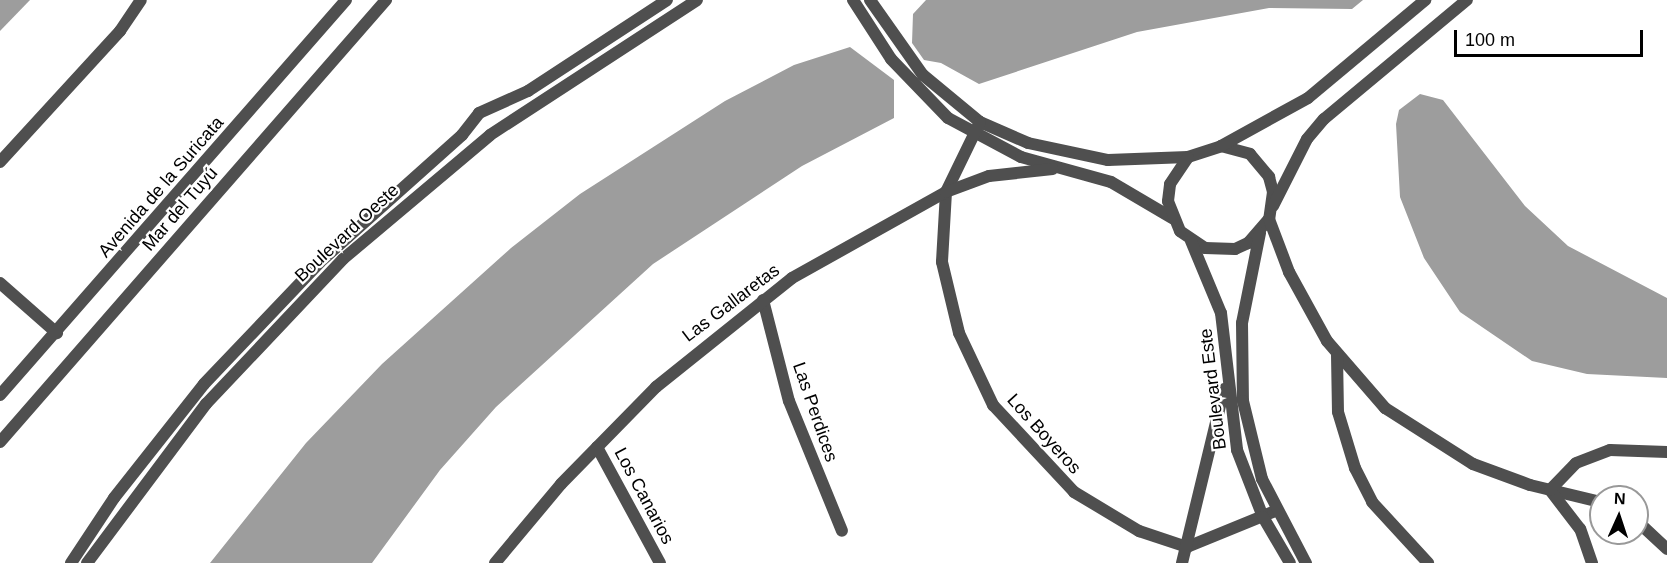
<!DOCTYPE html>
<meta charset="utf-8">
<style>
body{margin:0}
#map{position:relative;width:1667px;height:563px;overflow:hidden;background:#fff;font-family:Helvetica,sans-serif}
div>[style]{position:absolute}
.water>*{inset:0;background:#9d9d9d}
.minor>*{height:12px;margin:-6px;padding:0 6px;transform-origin:6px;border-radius:6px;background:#4f4f4f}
span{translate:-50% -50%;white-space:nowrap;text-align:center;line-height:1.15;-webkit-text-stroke:4.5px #fff;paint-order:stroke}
.street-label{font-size:18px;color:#000}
.north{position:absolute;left:1589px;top:485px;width:60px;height:60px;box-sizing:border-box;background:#fff;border:2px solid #999;border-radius:50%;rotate:3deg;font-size:16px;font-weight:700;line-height:24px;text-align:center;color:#000}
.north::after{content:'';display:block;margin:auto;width:21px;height:27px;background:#000;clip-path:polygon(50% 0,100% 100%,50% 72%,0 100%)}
.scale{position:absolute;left:1454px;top:30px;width:189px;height:27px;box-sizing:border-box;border:3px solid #000;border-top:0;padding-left:8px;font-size:18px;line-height:21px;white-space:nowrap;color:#000;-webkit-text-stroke:4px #fff;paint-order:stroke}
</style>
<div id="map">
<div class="water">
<div style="clip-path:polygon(0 0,30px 0,0 31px)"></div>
<div style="clip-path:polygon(926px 0,1363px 0,1352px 9px,1269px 8px,1137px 32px,979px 84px,941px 63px,924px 60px,912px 43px,913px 14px)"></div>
<div style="clip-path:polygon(850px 47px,894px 80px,894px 118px,802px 166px,653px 264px,496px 407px,440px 470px,372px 563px,210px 563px,306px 443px,382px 364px,511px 248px,580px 194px,725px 101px,794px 65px)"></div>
<div style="clip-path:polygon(1420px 94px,1443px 100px,1525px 206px,1568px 246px,1667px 298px,1667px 378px,1587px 374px,1532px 361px,1460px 312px,1424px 258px,1400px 197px,1396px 124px,1399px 110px)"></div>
</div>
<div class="minor">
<div style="left:853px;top:0;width:70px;rotate:57.2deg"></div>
<div style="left:891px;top:59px;width:82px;rotate:46deg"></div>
<div style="left:948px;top:118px;width:83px;rotate:28.1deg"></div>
<div style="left:1021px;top:157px;width:93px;rotate:15.5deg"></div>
<div style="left:1111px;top:182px;width:71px;rotate:30.5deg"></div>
<div style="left:870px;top:0;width:92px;rotate:54.8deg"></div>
<div style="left:923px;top:75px;width:74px;rotate:39.5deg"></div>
<div style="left:980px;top:122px;width:52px;rotate:23.6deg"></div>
<div style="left:1028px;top:143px;width:82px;rotate:12deg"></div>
<div style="left:1108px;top:160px;width:80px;rotate:-2.1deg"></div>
<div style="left:1188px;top:157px;width:35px;rotate:-18deg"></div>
<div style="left:1221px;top:146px;width:30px;rotate:15deg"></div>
<div style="left:1250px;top:154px;width:30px;rotate:50deg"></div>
<div style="left:1269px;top:177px;width:16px;rotate:75deg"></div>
<div style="left:1273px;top:192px;width:27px;rotate:98deg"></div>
<div style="left:1269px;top:219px;width:32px;rotate:131deg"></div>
<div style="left:1248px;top:243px;width:14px;rotate:155deg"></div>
<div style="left:1235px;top:249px;width:30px;rotate:-178deg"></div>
<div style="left:1205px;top:248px;width:30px;rotate:-146deg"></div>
<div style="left:1180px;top:231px;width:32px;rotate:-112deg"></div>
<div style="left:1168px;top:201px;width:17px;rotate:-83deg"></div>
<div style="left:1170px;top:184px;width:32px;rotate:-56deg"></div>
<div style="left:980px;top:122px;width:78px;rotate:115.9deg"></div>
<div style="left:946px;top:192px;width:70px;rotate:93.3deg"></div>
<div style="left:942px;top:262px;width:73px;rotate:76.5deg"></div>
<div style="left:959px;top:333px;width:80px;rotate:64.7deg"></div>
<div style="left:993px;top:405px;width:119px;rotate:47deg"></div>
<div style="left:1074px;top:492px;width:76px;rotate:31deg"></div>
<div style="left:1139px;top:531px;width:51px;rotate:18.4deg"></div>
<div style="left:1187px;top:547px;width:95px;rotate:-22.2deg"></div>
<div style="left:1221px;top:146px;width:99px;rotate:-28.9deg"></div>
<div style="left:1308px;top:98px;width:153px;rotate:-39.9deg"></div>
<div style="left:0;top:162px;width:178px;rotate:-47.5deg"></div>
<div style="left:120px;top:31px;width:37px;rotate:-56deg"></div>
<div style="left:1273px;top:206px;width:75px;rotate:-63.1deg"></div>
<div style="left:1307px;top:139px;width:26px;rotate:-50deg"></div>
<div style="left:1324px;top:119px;width:186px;rotate:-39.8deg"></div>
<div style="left:1269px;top:219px;width:57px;rotate:69.3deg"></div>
<div style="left:1289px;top:272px;width:79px;rotate:61.2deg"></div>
<div style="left:1327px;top:341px;width:89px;rotate:49.1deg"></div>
<div style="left:1385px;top:408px;width:104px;rotate:32.5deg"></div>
<div style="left:1473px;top:464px;width:61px;rotate:20.2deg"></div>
<div style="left:1530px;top:485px;width:73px;rotate:13.5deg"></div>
<div style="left:1260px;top:233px;width:92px;rotate:101.3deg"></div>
<div style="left:1242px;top:323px;width:78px;rotate:89.3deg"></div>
<div style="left:1243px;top:401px;width:80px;rotate:76.3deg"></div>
<div style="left:1262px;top:479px;width:95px;rotate:62.4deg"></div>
<div style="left:1191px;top:241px;width:78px;rotate:67.4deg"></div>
<div style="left:1221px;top:313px;width:138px;rotate:83.3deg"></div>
<div style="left:1237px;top:450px;width:72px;rotate:68.8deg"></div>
<div style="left:1263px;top:517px;width:53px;rotate:59.6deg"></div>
<div style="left:0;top:283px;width:76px;rotate:41.3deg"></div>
<div style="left:763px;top:300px;width:104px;rotate:75.6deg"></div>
<div style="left:789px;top:401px;width:140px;rotate:67.8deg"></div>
<div style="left:1337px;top:355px;width:57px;rotate:89deg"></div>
<div style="left:1338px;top:412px;width:59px;rotate:73.1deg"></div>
<div style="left:1355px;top:468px;width:38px;rotate:63deg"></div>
<div style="left:1372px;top:502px;width:83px;rotate:47.4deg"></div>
<div style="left:0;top:395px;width:525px;rotate:-48.78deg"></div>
<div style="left:0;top:442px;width:587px;rotate:-48.87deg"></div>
<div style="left:597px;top:447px;width:132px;rotate:61.5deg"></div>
<div style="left:1637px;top:521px;width:41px;rotate:43deg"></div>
<div style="left:71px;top:563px;width:78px;rotate:-56.5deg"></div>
<div style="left:114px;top:498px;width:145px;rotate:-51.7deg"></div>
<div style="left:204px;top:384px;width:168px;rotate:-46.4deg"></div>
<div style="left:320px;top:262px;width:191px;rotate:-41.8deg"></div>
<div style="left:462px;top:135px;width:28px;rotate:-52deg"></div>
<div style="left:479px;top:113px;width:54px;rotate:-24.2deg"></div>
<div style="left:528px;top:91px;width:166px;rotate:-33.2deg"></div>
<div style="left:87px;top:563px;width:199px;rotate:-53.2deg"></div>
<div style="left:206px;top:404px;width:199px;rotate:-46.6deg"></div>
<div style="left:343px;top:259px;width:192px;rotate:-40.1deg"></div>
<div style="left:490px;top:135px;width:247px;rotate:-33.1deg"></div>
<div style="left:495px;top:563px;width:103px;rotate:-50.1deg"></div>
<div style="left:561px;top:484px;width:136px;rotate:-45.6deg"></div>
<div style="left:656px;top:387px;width:174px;rotate:-38.7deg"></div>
<div style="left:792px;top:278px;width:176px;rotate:-29.2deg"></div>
<div style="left:946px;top:192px;width:46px;rotate:-20.4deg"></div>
<div style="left:989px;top:176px;width:64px;rotate:-6.2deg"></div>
<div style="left:1182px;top:563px;width:179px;rotate:-76.4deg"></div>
<div style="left:1592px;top:563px;width:36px;rotate:-109deg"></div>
<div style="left:1580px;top:529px;width:49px;rotate:-127.6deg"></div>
<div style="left:1550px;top:490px;width:37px;rotate:-46deg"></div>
<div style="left:1576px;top:463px;width:36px;rotate:-21deg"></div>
<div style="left:1610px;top:450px;width:57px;rotate:2deg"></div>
</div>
<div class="street-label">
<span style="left:161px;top:187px;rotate:-49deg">Avenida de la Suricata</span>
<span style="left:180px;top:209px;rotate:-49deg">Mar del Tuyú</span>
<span style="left:347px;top:233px;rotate:-43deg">Boulevard Oeste</span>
<span style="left:731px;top:303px;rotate:-37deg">Las Gallaretas</span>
<span style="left:1213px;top:389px;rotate:-97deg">Boulevard Este</span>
<span style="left:815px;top:412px;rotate:71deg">Las Perdices</span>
<span style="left:1044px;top:434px;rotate:48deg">Los Boyeros</span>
<span style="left:644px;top:496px;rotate:62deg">Los Canarios</span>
</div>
<div class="north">N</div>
<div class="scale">100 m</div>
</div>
